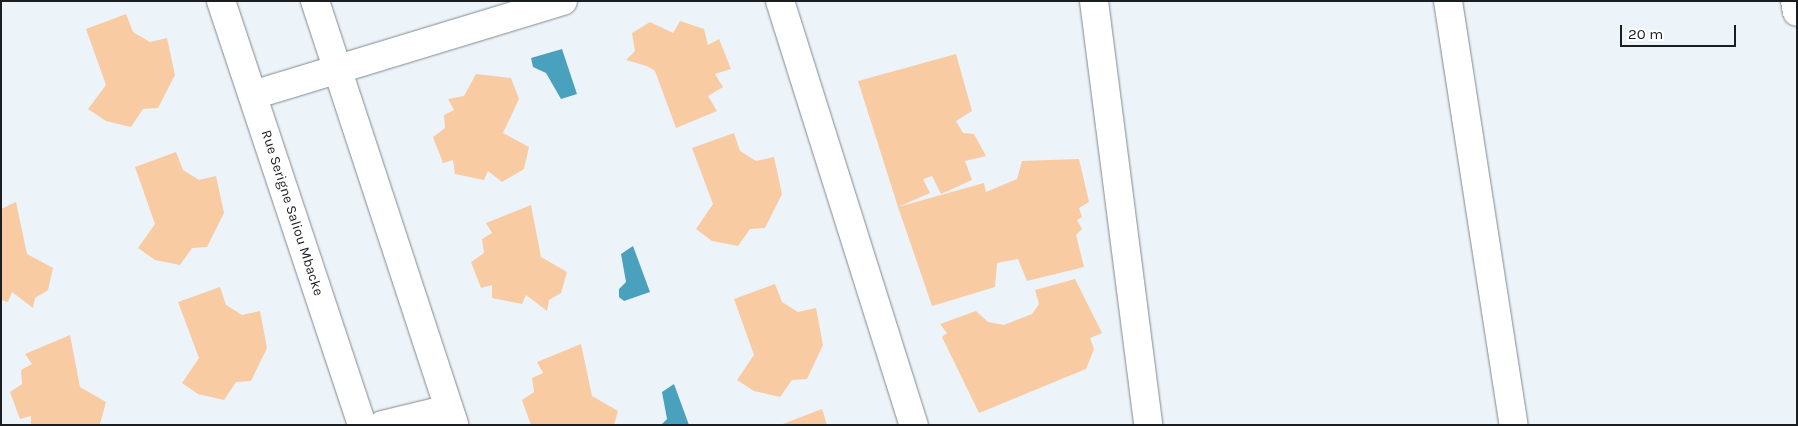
<!DOCTYPE html>
<style>
body{margin:0}
#map{position:relative;width:1798px;height:426px;overflow:hidden;background:#ecf3f9;font-family:Karla,sans-serif}
div>[style]{position:absolute}
.water>*{inset:0;background:#4aa1bd}
.building>*{inset:0;background:#f9cba3}
.roads{filter:drop-shadow(0 0 1px #83898f) drop-shadow(0 0 1px #83898f)}
.minor>*{height:28px;margin:-14px;padding:0 14px;transform-origin:14px;border-radius:14px;background:#fff}
span{translate:-50% -50%;white-space:nowrap;text-align:center;line-height:1.15;-webkit-text-stroke:4px #fff;paint-order:stroke}
.street-label{font-size:14px;color:#1b1e20}
.frame{position:absolute;inset:0;border:2px solid #1b1e20;pointer-events:none}
.scale{position:absolute;left:1620px;top:25px;width:116px;height:22px;box-sizing:border-box;border:2px solid #1b1e20;border-top:0;padding-left:6px;font-size:15px;line-height:18px;white-space:nowrap;color:#1b1e20;-webkit-text-stroke:4px #fff;paint-order:stroke}
</style>
<div id="map">
<div class="water">
<div style="clip-path:polygon(562px 49px,577px 94px,561px 99px,546px 73px,533px 67px,531px 58px)"></div>
<div style="clip-path:polygon(633px 246px,650px 292px,624px 301px,619px 297px,619px 289px,626px 282px,621px 254px)"></div>
<div style="clip-path:polygon(674px 384px,689px 425px,661px 425px,667px 419px,662px 392px)"></div>
</div>
<div class="building">
<div style="clip-path:polygon(126px 14px,133px 32px,150px 42px,167px 38px,175px 75px,158px 108px,143px 109px,131px 127px,106px 121px,88px 109px,106px 85px,86px 29px)"></div>
<div style="clip-path:polygon(680px 21px,704px 29px,708px 45px,719px 39px,731px 69px,715px 74px,723px 87px,708px 96px,717px 111px,676px 128px,655px 71px,647px 66px,626px 60px,635px 51px,632px 33px,650px 22px,673px 33px)"></div>
<div style="clip-path:polygon(956px 54px,972px 111px,956px 121px,963px 133px,974px 134px,986px 156px,965px 161px,972px 180px,941px 194px,932px 176px,923px 179px,930px 193px,898px 207px,984px 183px,986px 192px,1017px 179px,1022px 161px,1079px 159px,1089px 202px,1079px 208px,1082px 217px,1077px 220px,1082px 229px,1076px 235px,1084px 267px,1027px 281px,1018px 259px,997px 263px,995px 287px,932px 306px,898px 207px,858px 81px)"></div>
<div style="clip-path:polygon(476px 74px,511px 78px,519px 99px,503px 133px,529px 147px,524px 169px,502px 182px,488px 171px,484px 180px,455px 174px,453px 160px,443px 163px,433px 137px,445px 128px,444px 115px,454px 110px,448px 99px,464px 96px)"></div>
<div style="clip-path:polygon(734px 133px,740px 151px,756px 161px,774px 157px,782px 194px,765px 228px,750px 229px,738px 246px,712px 241px,696px 229px,713px 204px,692px 148px)"></div>
<div style="clip-path:polygon(176px 152px,183px 170px,199px 180px,216px 176px,224px 213px,207px 247px,192px 248px,180px 265px,155px 260px,138px 248px,155px 224px,135px 167px)"></div>
<div style="clip-path:polygon(16px 202px,27px 254px,53px 268px,48px 290px,35px 298px,33px 308px,12px 292px,8px 302px,1px 300px,1px 209px)"></div>
<div style="clip-path:polygon(531px 205px,541px 257px,567px 272px,561px 293px,549px 300px,547px 311px,526px 295px,522px 304px,492px 298px,492px 285px,481px 288px,471px 262px,484px 253px,482px 239px,492px 233px,486px 223px)"></div>
<div style="clip-path:polygon(1075px 279px,1102px 333px,1090px 338px,1094px 349px,1086px 369px,979px 413px,942px 337px,947px 333px,940px 324px,976px 311px,988px 322px,1004px 325px,1032px 314px,1039px 304px,1035px 290px)"></div>
<div style="clip-path:polygon(775px 284px,782px 302px,798px 312px,816px 308px,823px 345px,807px 379px,792px 380px,780px 397px,754px 391px,737px 380px,754px 355px,734px 299px)"></div>
<div style="clip-path:polygon(220px 287px,226px 305px,242px 315px,260px 311px,267px 348px,251px 381px,236px 382px,224px 400px,198px 394px,182px 383px,199px 358px,178px 302px)"></div>
<div style="clip-path:polygon(70px 335px,80px 387px,106px 402px,100px 424px,31px 425px,31px 416px,20px 419px,10px 392px,22px 384px,21px 370px,32px 364px,25px 354px)"></div>
<div style="clip-path:polygon(581px 344px,592px 396px,618px 411px,614px 425px,531px 425px,522px 400px,534px 392px,532px 378px,543px 373px,537px 362px)"></div>
<div style="clip-path:polygon(822px 409px,827px 425px,780px 425px)"></div>
</div>
<div class="roads">
<div class="minor">
<div style="left:221px;top:1px;width:447px;rotate:71.6deg"></div>
<div style="left:315px;top:1px;width:446px;rotate:71.8deg"></div>
<div style="left:780px;top:1px;width:445px;rotate:72.5deg"></div>
<div style="left:1094px;top:1px;width:427px;rotate:82.7deg"></div>
<div style="left:1448px;top:1px;width:429px;rotate:81.2deg"></div>
<div style="left:1795px;top:1px;width:11px;rotate:80deg"></div>
<div style="left:253px;top:95px;width:324px;rotate:-16.9deg"></div>
<div style="left:382px;top:425px;width:68px;rotate:-13.6deg"></div>
</div>
</div>
<div class="street-label">
<span style="left:292px;top:213px;rotate:72deg">Rue Serigne Saliou Mbacke</span>
</div>
<div class="frame"></div>
<div class="scale">20 m</div>
</div>
